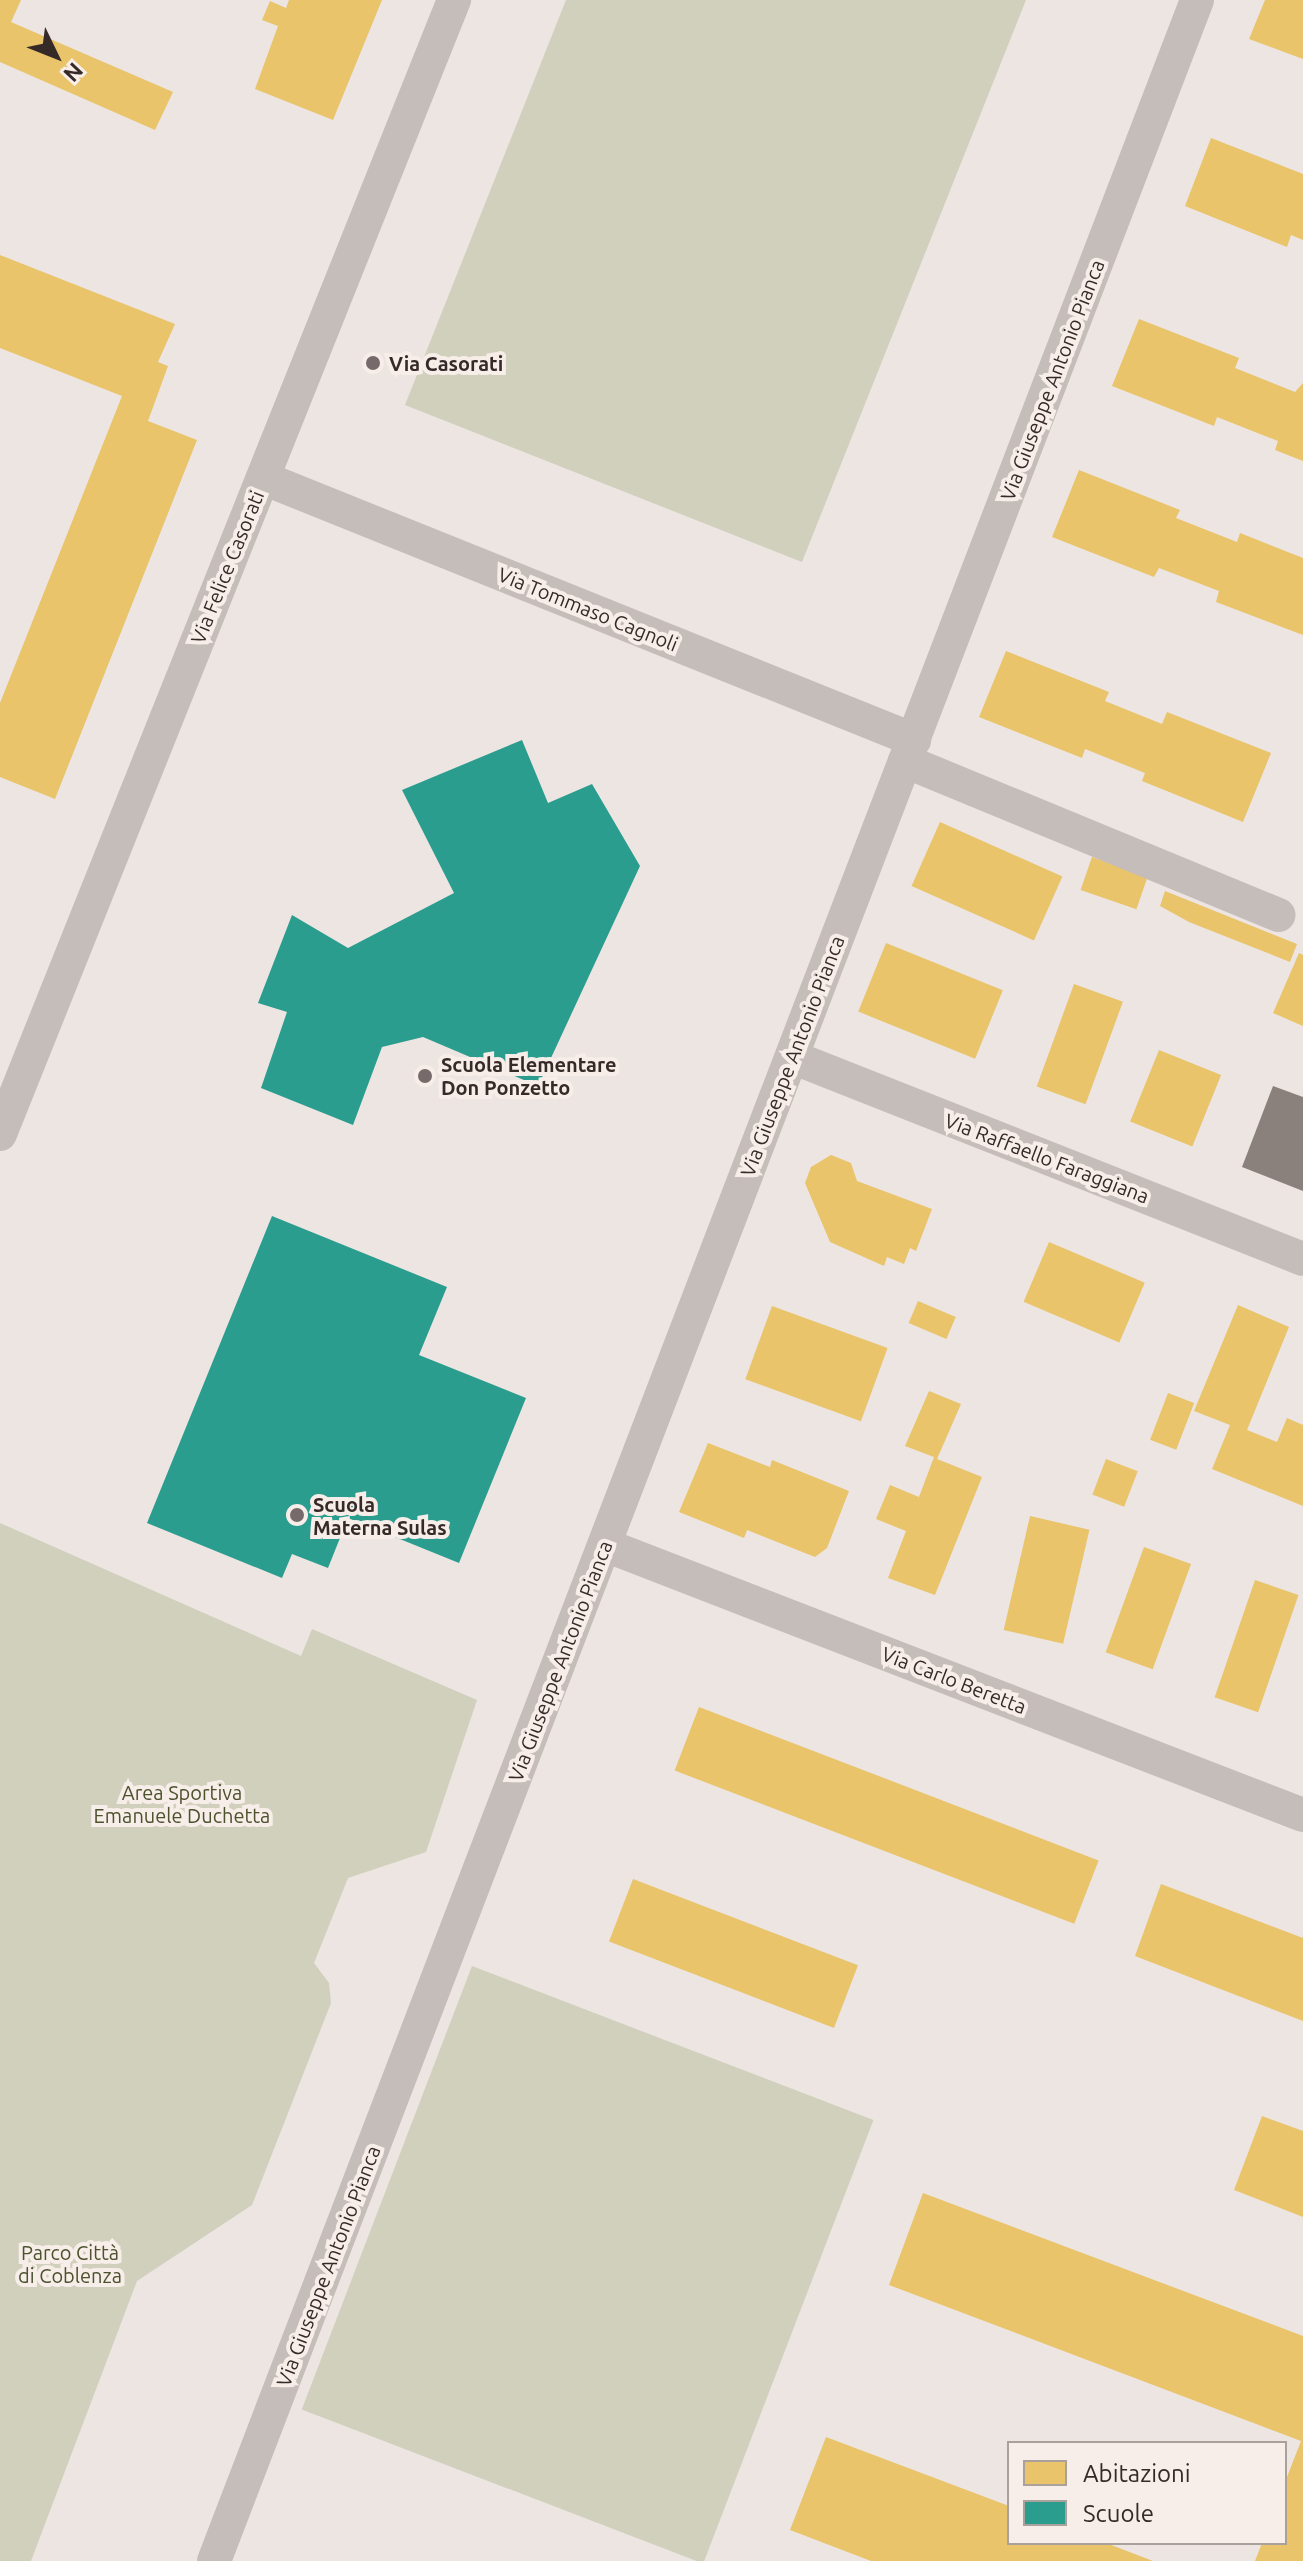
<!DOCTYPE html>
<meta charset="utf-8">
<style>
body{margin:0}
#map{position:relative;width:1303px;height:2561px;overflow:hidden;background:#ece5e2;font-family:Ubuntu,sans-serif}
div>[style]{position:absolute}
.green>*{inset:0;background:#d0d0bd;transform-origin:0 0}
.homes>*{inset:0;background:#e9c46a;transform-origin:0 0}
.schools>*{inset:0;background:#2a9d8f}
.industry>*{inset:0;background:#8a817c}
.minor>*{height:34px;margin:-17px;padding:0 17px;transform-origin:17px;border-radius:17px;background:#c5bdba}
.dots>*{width:22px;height:22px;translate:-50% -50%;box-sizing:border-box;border:4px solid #f8eee9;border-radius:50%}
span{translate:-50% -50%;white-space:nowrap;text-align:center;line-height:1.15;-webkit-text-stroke:8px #f8eee9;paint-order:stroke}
.poi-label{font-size:20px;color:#362a29;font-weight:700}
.left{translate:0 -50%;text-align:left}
.street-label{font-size:20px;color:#362a29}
.park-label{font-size:20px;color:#4c522e}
.legend{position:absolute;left:1007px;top:2441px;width:280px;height:104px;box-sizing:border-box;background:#f8eee9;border:2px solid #aaa09c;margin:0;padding:10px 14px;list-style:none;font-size:24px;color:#362a29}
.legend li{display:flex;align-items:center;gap:16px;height:40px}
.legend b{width:40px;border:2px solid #aaa09c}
.north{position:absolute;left:16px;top:16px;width:80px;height:80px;-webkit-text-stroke:6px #f8eee9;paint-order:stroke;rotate:133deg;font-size:22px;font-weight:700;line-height:32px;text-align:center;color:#362a29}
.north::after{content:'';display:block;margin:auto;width:28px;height:36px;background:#362a29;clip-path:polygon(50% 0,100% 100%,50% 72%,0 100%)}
</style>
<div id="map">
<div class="green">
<div style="clip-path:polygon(566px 0,1026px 0,802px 562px,405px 405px)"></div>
<div style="clip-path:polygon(0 1523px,301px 1656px,312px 1629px,477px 1700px,426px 1852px,348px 1878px,314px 1963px,329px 1983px,331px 2003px,252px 2205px,137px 2281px,31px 2561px,0 2561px)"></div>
<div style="left:472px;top:1966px;width:430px;height:475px;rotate:21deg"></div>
</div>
<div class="homes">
<div style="clip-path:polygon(0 0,21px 0,11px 22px,173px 92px,155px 130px,0 62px)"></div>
<div style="clip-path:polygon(289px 0,382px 0,333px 120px,255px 89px,278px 26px,262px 20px,270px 1px,286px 8px)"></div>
<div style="clip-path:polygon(1265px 0,1303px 0,1303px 59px,1249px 39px)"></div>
<div style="clip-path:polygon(1211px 138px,1303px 174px,1303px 240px,1291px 235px,1287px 247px,1185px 206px)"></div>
<div style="clip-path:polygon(0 255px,175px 324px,158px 362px,168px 366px,148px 421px,197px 440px,55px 799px,0 777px,0 703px,122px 396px,0 348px)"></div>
<div style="clip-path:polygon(1139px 319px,1239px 358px,1235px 368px,1295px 392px,1303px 383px,1303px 461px,1275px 450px,1278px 441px,1217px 417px,1214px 426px,1112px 386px)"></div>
<div style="clip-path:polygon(1079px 470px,1180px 510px,1176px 518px,1237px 542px,1240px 533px,1303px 558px,1303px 635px,1216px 602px,1219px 591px,1159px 568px,1154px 577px,1052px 537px)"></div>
<div style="clip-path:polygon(1006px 651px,1109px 692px,1105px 701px,1162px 724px,1167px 712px,1271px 753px,1243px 822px,1142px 781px,1145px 773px,1085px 749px,1082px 758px,979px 717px)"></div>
<div style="left:940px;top:822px;width:134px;height:70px;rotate:24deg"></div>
<div style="left:1092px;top:857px;width:59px;height:35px;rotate:19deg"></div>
<div style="clip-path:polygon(1165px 891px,1297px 944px,1290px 962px,1189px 922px,1160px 906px)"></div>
<div style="left:886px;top:943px;width:126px;height:74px;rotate:22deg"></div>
<div style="clip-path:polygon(1299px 953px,1303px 955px,1303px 1026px,1273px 1013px)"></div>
<div style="left:1074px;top:984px;width:52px;height:109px;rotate:20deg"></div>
<div style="left:1159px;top:1050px;width:67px;height:77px;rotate:22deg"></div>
<div style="clip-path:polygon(831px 1155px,851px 1163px,857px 1181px,932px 1209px,916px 1251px,910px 1248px,904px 1264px,887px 1257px,884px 1266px,830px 1242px,805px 1183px,811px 1167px)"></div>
<div style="left:1049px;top:1242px;width:104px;height:65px;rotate:23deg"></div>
<div style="left:918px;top:1301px;width:41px;height:24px;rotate:23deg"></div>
<div style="clip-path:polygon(1238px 1305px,1289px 1327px,1247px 1430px,1277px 1442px,1287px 1418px,1303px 1425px,1303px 1506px,1212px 1469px,1230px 1425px,1194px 1411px)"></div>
<div style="left:772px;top:1306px;width:123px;height:78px;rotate:20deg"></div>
<div style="clip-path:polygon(929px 1391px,961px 1404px,937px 1459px,982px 1477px,935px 1595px,888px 1578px,906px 1531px,876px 1519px,890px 1485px,919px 1497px,934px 1457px,905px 1446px)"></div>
<div style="left:1168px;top:1393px;width:28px;height:50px;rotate:21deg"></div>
<div style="clip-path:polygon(708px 1443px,770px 1467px,772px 1460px,849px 1491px,827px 1548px,815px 1557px,747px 1530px,744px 1538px,679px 1512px)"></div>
<div style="left:1106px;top:1459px;width:34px;height:38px;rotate:21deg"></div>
<div style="left:1030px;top:1516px;width:61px;height:117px;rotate:13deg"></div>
<div style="left:1144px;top:1547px;width:50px;height:112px;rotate:20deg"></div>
<div style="left:1255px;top:1580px;width:46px;height:124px;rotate:19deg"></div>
<div style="left:699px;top:1707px;width:428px;height:68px;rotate:21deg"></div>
<div style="left:633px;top:1879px;width:241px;height:67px;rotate:21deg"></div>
<div style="clip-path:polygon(1161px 1884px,1303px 1938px,1303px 2021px,1135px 1956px)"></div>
<div style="clip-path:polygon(1262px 2116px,1303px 2131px,1303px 2217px,1234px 2190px)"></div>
<div style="clip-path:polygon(923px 2193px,1303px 2336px,1303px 2561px,1255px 2561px,1262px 2543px,1285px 2543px,1285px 2482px,1301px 2441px,889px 2285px)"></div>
<div style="clip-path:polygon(826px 2437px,1009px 2506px,1009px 2543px,1106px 2543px,1153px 2561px,871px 2561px,790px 2530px)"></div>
</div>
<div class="schools">
<div style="clip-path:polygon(522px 740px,548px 803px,592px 784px,640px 866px,538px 1086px,423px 1037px,382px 1047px,353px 1125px,261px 1088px,287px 1012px,258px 1003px,292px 915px,348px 948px,454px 893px,402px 790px)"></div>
<div style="clip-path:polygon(272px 1216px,447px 1287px,419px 1355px,526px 1398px,459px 1563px,348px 1518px,328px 1568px,292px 1554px,282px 1578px,147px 1523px)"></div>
</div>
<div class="industry">
<div style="clip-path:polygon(1273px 1086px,1303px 1097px,1303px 1191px,1242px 1167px)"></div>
</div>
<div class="minor">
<div style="left:263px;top:478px;width:702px;rotate:21.92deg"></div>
<div style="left:905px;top:761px;width:404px;rotate:22.4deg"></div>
<div style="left:792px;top:1057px;width:549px;rotate:21.57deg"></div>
<div style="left:0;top:1134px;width:1222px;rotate:-68.18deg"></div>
<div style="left:605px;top:1545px;width:748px;rotate:21.15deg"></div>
<div style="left:214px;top:2561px;width:2743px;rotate:-69deg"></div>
</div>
<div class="dots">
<div style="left:373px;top:363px;background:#766b6a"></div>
<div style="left:425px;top:1076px;background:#766b6a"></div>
<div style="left:297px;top:1515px;background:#766b6a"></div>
</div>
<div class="poi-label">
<span class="left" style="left:389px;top:363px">Via Casorati</span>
<span class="left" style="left:441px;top:1076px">Scuola Elementare<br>Don Ponzetto</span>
<span class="left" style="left:313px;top:1516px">Scuola<br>Materna Sulas</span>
</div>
<div class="street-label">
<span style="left:1052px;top:380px;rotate:-69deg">Via Giuseppe Antonio Pianca</span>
<span style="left:227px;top:567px;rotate:-68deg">Via Felice Casorati</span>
<span style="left:588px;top:609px;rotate:22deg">Via Tommaso Cagnoli</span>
<span style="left:792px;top:1056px;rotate:-69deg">Via Giuseppe Antonio Pianca</span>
<span style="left:1047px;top:1158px;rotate:21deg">Via Raffaello Faraggiana</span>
<span style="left:560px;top:1661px;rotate:-69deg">Via Giuseppe Antonio Pianca</span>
<span style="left:954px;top:1680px;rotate:21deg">Via Carlo Beretta</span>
<span style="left:328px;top:2266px;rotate:-69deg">Via Giuseppe Antonio Pianca</span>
</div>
<div class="park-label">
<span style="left:182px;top:1804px">Area Sportiva<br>Emanuele Duchetta</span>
<span style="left:70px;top:2264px">Parco Città<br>di Coblenza</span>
</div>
<ul class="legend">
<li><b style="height:22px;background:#e9c46a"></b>Abitazioni</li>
<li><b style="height:22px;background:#2a9d8f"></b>Scuole</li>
</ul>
<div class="north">N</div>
</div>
